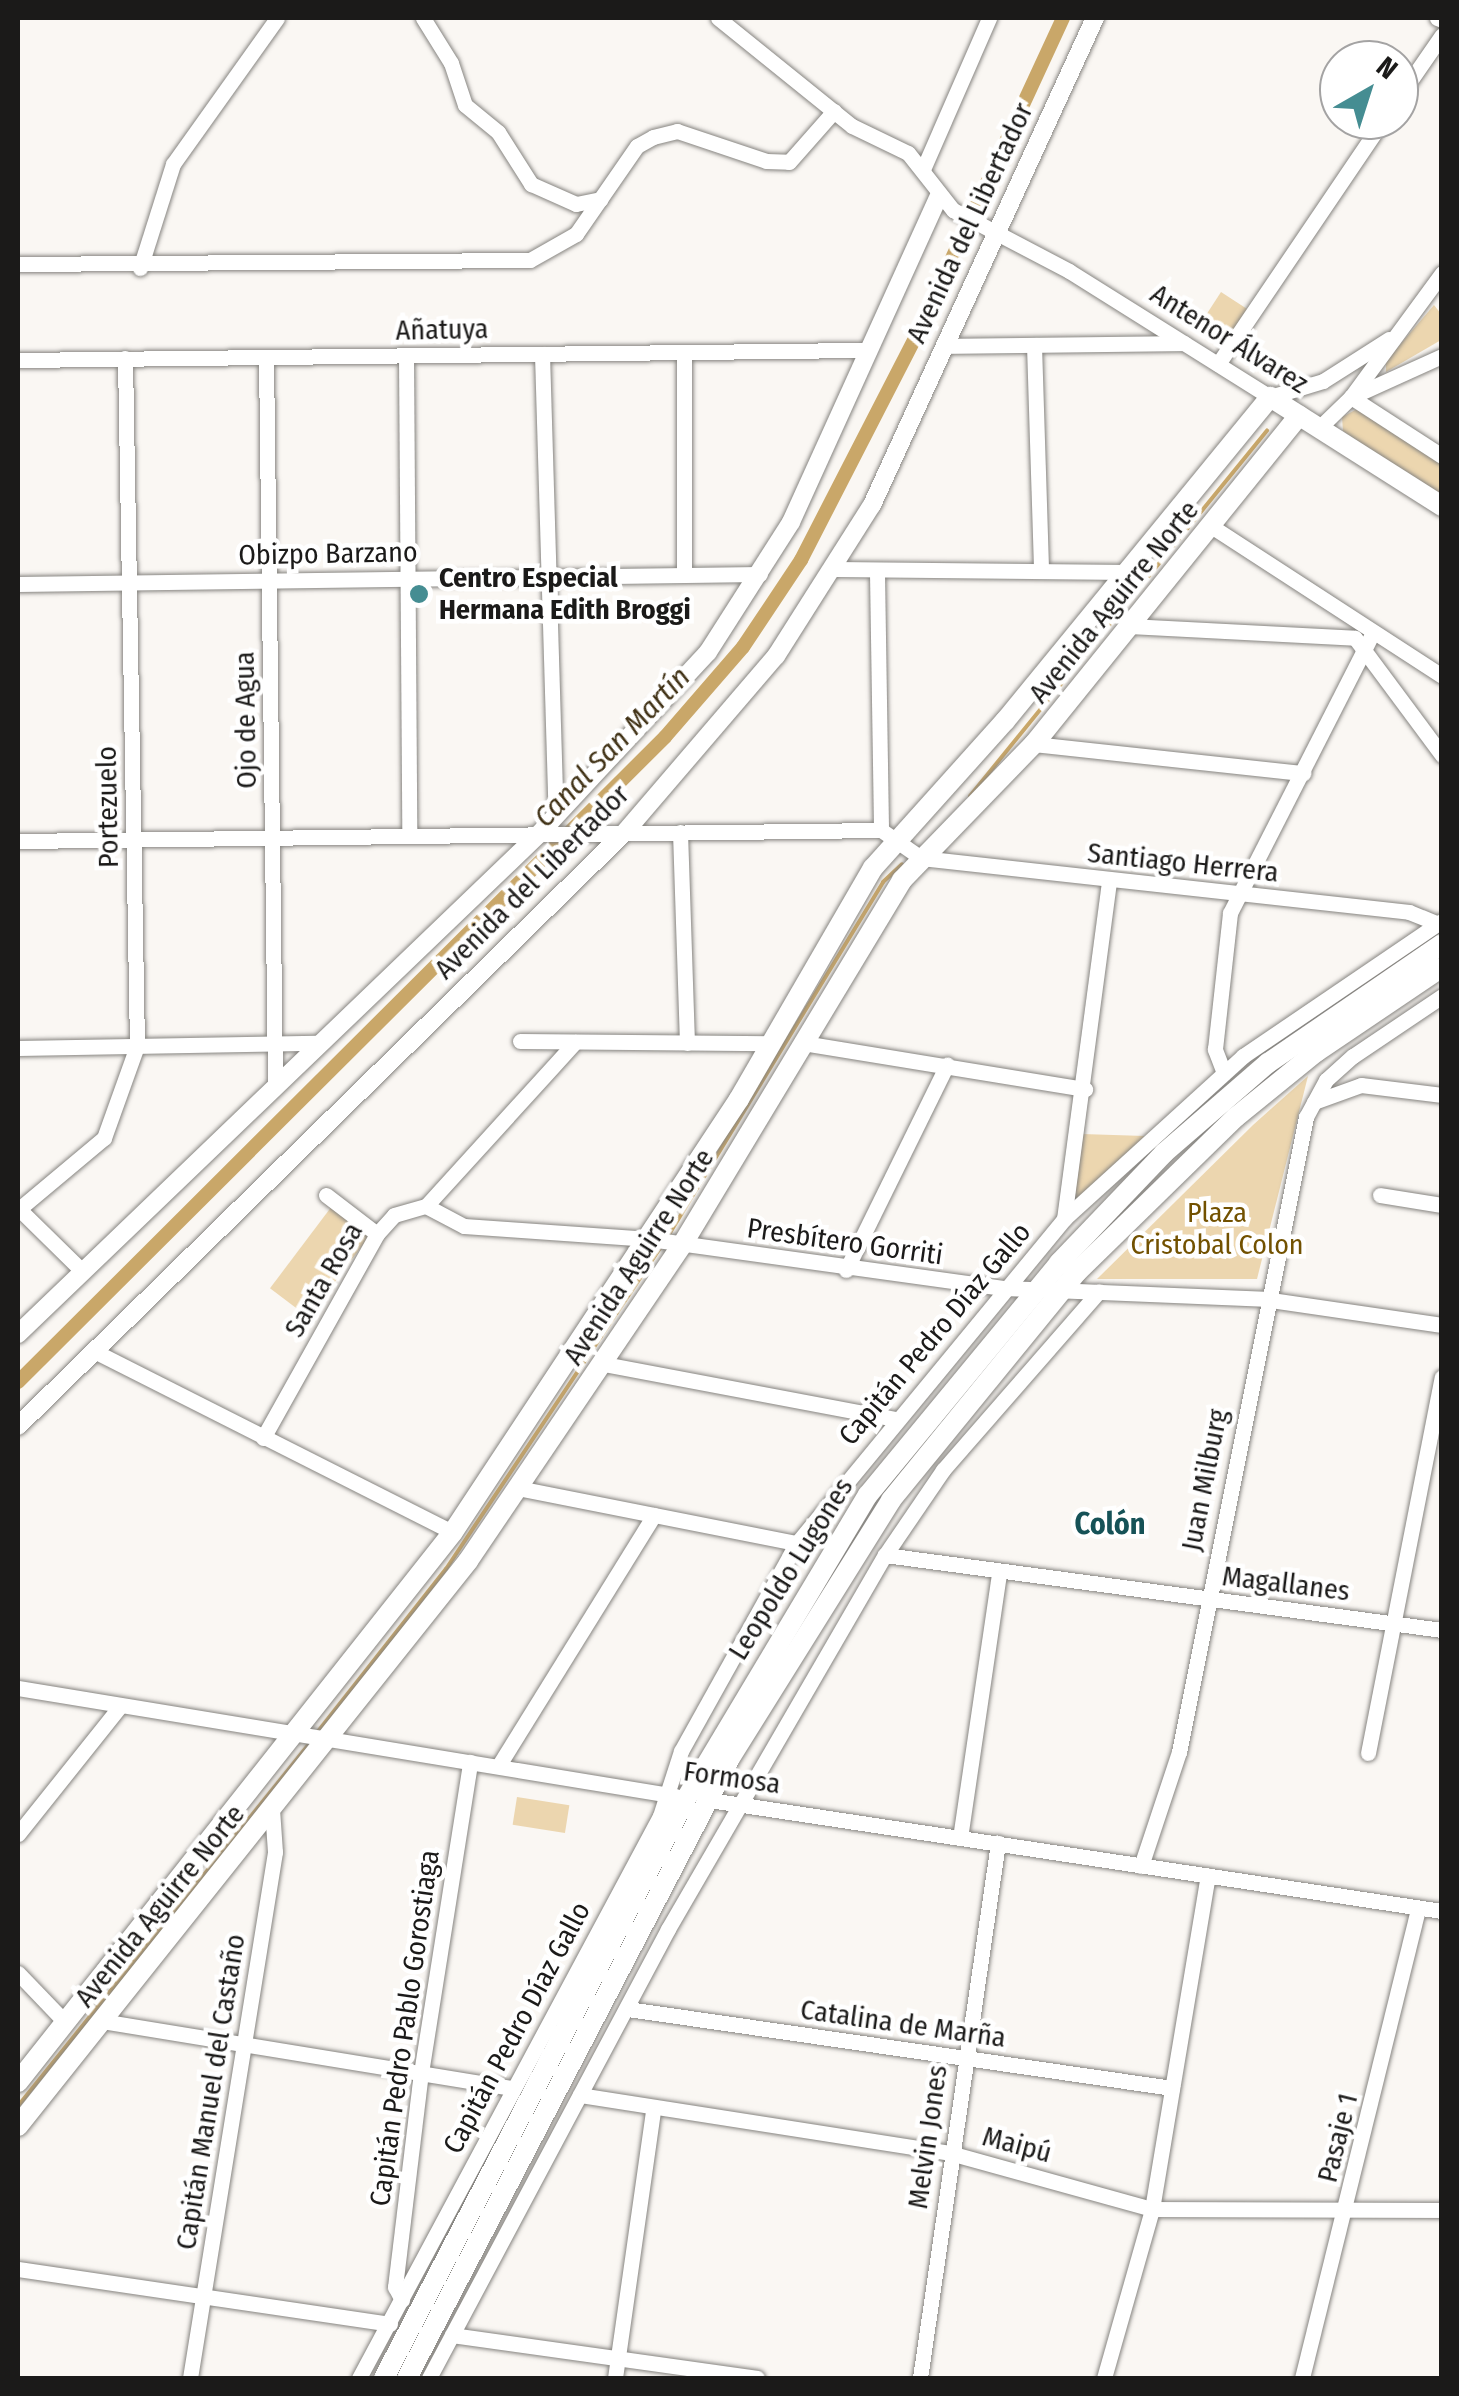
<!DOCTYPE html>
<meta charset="utf-8">
<style>
body{margin:0}
#map{position:relative;width:1459px;height:2396px;overflow:hidden;background:#faf7f3;font-family:"Fira Sans Condensed",sans-serif}
div>[style]{position:absolute}
.green>*{inset:0;background:#ecd6af;transform-origin:0 0}
.stream>*{height:4px;margin:-2px;padding:0 2px;transform-origin:2px;border-radius:2px;background:#c9a769}
.canal>*{height:14px;margin:-7px;padding:0 7px;transform-origin:7px;border-radius:7px;background:#c9a769}
.roads{filter:drop-shadow(0 0 2px #868480) drop-shadow(0 0 2px #868480)}
.minor>*{height:15px;margin:-7.5px;padding:0 7.5px;transform-origin:7.5px;border-radius:7.5px;background:#fff}
.tertiary>*{height:18px;margin:-9px;padding:0 9px;transform-origin:9px;border-radius:9px;background:#fff}
.secondary>*{height:20px;margin:-10px;padding:0 10px;transform-origin:10px;border-radius:10px;background:#fff}
.dots>*{width:28px;height:28px;translate:-50% -50%;box-sizing:border-box;border:5px solid #fff;border-radius:50%}
span{translate:-50% -50%;white-space:nowrap;text-align:center;line-height:1.15;-webkit-text-stroke:9px #fff;paint-order:stroke}
.street-label{font-size:28px;color:#1b1a19}
.poi-label{font-size:28px;color:#1b1a19;font-weight:700}
.left{translate:0 -50%;text-align:left}
.park-label{font-size:28px;color:#725100}
.water-label{font-size:30px;color:#413216;font-style:italic}
.neighbourhood-label{font-size:30px;color:#165257;font-weight:700}
.frame{position:absolute;inset:0;border:20px solid #1b1a19;pointer-events:none}
.north{position:absolute;left:1319px;top:40px;width:100px;height:100px;box-sizing:border-box;background:#fff;border:2px solid #a4a3a3;border-radius:50%;rotate:39deg;font-size:28px;font-weight:700;line-height:40px;text-align:center;color:#1b1a19}
.north::after{content:'';display:block;margin:auto;width:35px;height:45px;background:#458d92;clip-path:polygon(50% 0,100% 100%,50% 72%,0 100%)}
</style>
<div id="map">
<div class="green">
<div style="left:1221px;top:292px;width:33px;height:42px;rotate:33deg"></div>
<div style="clip-path:polygon(1434px 305px,1441px 314px,1441px 340px,1386px 372px,1386px 361px)"></div>
<div style="clip-path:polygon(1357px 409px,1441px 462px,1441px 499px,1343px 431px,1342px 417px)"></div>
<div style="clip-path:polygon(1308px 1076px,1257px 1279px,1097px 1279px,1253px 1125px)"></div>
<div style="clip-path:polygon(1082px 1134px,1145px 1136px,1072px 1203px)"></div>
<div style="left:332px;top:1206px;width:48px;height:103px;rotate:37deg"></div>
<div style="left:517px;top:1797px;width:53px;height:28px;rotate:9deg"></div>
</div>
<div class="stream">
<div style="left:970px;top:796px;width:471px;rotate:-50.9deg"></div>
<div style="left:668px;top:1236px;width:414px;rotate:-58.7deg"></div>
<div style="left:883px;top:882px;width:26px;rotate:-43deg"></div>
<div style="left:316px;top:1734px;width:210px;rotate:-51.8deg"></div>
<div style="left:446px;top:1569px;width:391px;rotate:-56.3deg"></div>
<div style="left:18px;top:2106px;width:468px;rotate:-51.2deg"></div>
</div>
<div class="canal">
<div style="left:18px;top:1382px;width:914px;rotate:-44.91deg"></div>
<div style="left:665px;top:737px;width:119px;rotate:-49.1deg"></div>
<div style="left:743px;top:647px;width:105px;rotate:-56.3deg"></div>
<div style="left:801px;top:560px;width:254px;rotate:-62.8deg"></div>
<div style="left:917px;top:334px;width:348px;rotate:-65.2deg"></div>
</div>
<div class="roads">
<div class="minor">
<div style="left:423px;top:18px;width:53px;rotate:58.1deg"></div>
<div style="left:451px;top:63px;width:44px;rotate:71.6deg"></div>
<div style="left:465px;top:105px;width:43px;rotate:39.3deg"></div>
<div style="left:498px;top:132px;width:62px;rotate:57.6deg"></div>
<div style="left:531px;top:184px;width:49px;rotate:24deg"></div>
<div style="left:576px;top:204px;width:25px;rotate:-11deg"></div>
<div style="left:718px;top:18px;width:172px;rotate:38.9deg"></div>
<div style="left:852px;top:126px;width:62px;rotate:25.7deg"></div>
<div style="left:908px;top:153px;width:73px;rotate:51.7deg"></div>
<div style="left:953px;top:210px;width:131px;rotate:27.7deg"></div>
<div style="left:1069px;top:271px;width:237px;rotate:32.1deg"></div>
<div style="left:1270px;top:397px;width:55px;rotate:-16.8deg"></div>
<div style="left:1323px;top:381px;width:78px;rotate:-32.5deg"></div>
<div style="left:1437px;top:18px;width:5px;rotate:22deg"></div>
<div style="left:1399px;top:97px;width:75px;rotate:-55.3deg"></div>
<div style="left:924px;top:167px;width:163px;rotate:-66.4deg"></div>
<div style="left:18px;top:264px;width:512px;rotate:-0.45deg"></div>
<div style="left:530px;top:260px;width:53px;rotate:-29.5deg"></div>
<div style="left:576px;top:234px;width:107px;rotate:-55.3deg"></div>
<div style="left:637px;top:146px;width:18px;rotate:-29deg"></div>
<div style="left:653px;top:137px;width:25px;rotate:-14deg"></div>
<div style="left:677px;top:131px;width:94px;rotate:18.6deg"></div>
<div style="left:766px;top:161px;width:23px;rotate:2deg"></div>
<div style="left:789px;top:162px;width:68px;rotate:-48.6deg"></div>
<div style="left:140px;top:268px;width:109px;rotate:-72.4deg"></div>
<div style="left:173px;top:164px;width:179px;rotate:-54.5deg"></div>
<div style="left:1442px;top:273px;width:154px;rotate:126.3deg"></div>
<div style="left:1351px;top:397px;width:108px;rotate:33deg"></div>
<div style="left:1034px;top:345px;width:224px;rotate:88.2deg"></div>
<div style="left:944px;top:346px;width:240px;rotate:-0.7deg"></div>
<div style="left:684px;top:352px;width:223px;rotate:90deg"></div>
<div style="left:542px;top:354px;width:462px;rotate:88.3deg"></div>
<div style="left:406px;top:355px;width:481px;rotate:89.6deg"></div>
<div style="left:266px;top:357px;width:726px;rotate:89.29deg"></div>
<div style="left:18px;top:360px;width:848px;rotate:-0.68deg"></div>
<div style="left:1218px;top:364px;width:295px;rotate:-55.9deg"></div>
<div style="left:1319px;top:428px;width:45px;rotate:-44.1deg"></div>
<div style="left:1351px;top:397px;width:100px;rotate:-24.3deg"></div>
<div style="left:1211px;top:526px;width:275px;rotate:33deg"></div>
<div style="left:835px;top:569px;width:294px;rotate:0.6deg"></div>
<div style="left:877px;top:573px;width:257px;rotate:89.1deg"></div>
<div style="left:18px;top:584px;width:742px;rotate:-0.77deg"></div>
<div style="left:1129px;top:626px;width:226px;rotate:3deg"></div>
<div style="left:1355px;top:638px;width:146px;rotate:53.4deg"></div>
<div style="left:1034px;top:744px;width:271px;rotate:6.2deg"></div>
<div style="left:680px;top:832px;width:211px;rotate:88.1deg"></div>
<div style="left:18px;top:841px;width:863px;rotate:-0.73deg"></div>
<div style="left:881px;top:830px;width:49px;rotate:35deg"></div>
<div style="left:921px;top:858px;width:491px;rotate:6.3deg"></div>
<div style="left:1409px;top:912px;width:31px;rotate:22deg"></div>
<div style="left:520px;top:1041px;width:251px;rotate:0.5deg"></div>
<div style="left:803px;top:1043px;width:286px;rotate:9.3deg"></div>
<div style="left:18px;top:1048px;width:299px;rotate:-1deg"></div>
<div style="left:1224px;top:1073px;width:26px;rotate:-111deg"></div>
<div style="left:1215px;top:1049px;width:137px;rotate:-83.7deg"></div>
<div style="left:1230px;top:913px;width:315px;rotate:-63deg"></div>
<div style="left:1314px;top:1102px;width:50px;rotate:-19.9deg"></div>
<div style="left:1361px;top:1085px;width:82px;rotate:7deg"></div>
<div style="left:326px;top:1195px;width:64px;rotate:37.4deg"></div>
<div style="left:1380px;top:1195px;width:63px;rotate:9.2deg"></div>
<div style="left:426px;top:1206px;width:43px;rotate:27.8deg"></div>
<div style="left:464px;top:1226px;width:186px;rotate:4deg"></div>
<div style="left:650px;top:1239px;width:358px;rotate:7.9deg"></div>
<div style="left:1005px;top:1288px;width:259px;rotate:2.4deg"></div>
<div style="left:1264px;top:1299px;width:180px;rotate:8.3deg"></div>
<div style="left:18px;top:1208px;width:88px;rotate:44.5deg"></div>
<div style="left:19px;top:1209px;width:111px;rotate:-39.9deg"></div>
<div style="left:104px;top:1138px;width:98px;rotate:-70.3deg"></div>
<div style="left:137px;top:1046px;width:688px;rotate:-91deg"></div>
<div style="left:1064px;top:1219px;width:341px;rotate:-82.4deg"></div>
<div style="left:846px;top:1270px;width:229px;rotate:-63.8deg"></div>
<div style="left:94px;top:1351px;width:402px;rotate:26.8deg"></div>
<div style="left:604px;top:1364px;width:295px;rotate:10.7deg"></div>
<div style="left:263px;top:1438px;width:234px;rotate:-60.8deg"></div>
<div style="left:377px;top:1234px;width:25px;rotate:-48deg"></div>
<div style="left:394px;top:1215px;width:33px;rotate:-16deg"></div>
<div style="left:426px;top:1206px;width:222px;rotate:-47.7deg"></div>
<div style="left:518px;top:1488px;width:284px;rotate:11.2deg"></div>
<div style="left:885px;top:1555px;width:562px;rotate:7.67deg"></div>
<div style="left:18px;top:1688px;width:666px;rotate:9.33deg"></div>
<div style="left:1368px;top:1753px;width:383px;rotate:-78.9deg"></div>
<div style="left:499px;top:1765px;width:294px;rotate:-58.2deg"></div>
<div style="left:703px;top:1799px;width:747px;rotate:8.62deg"></div>
<div style="left:18px;top:1834px;width:164px;rotate:-51.4deg"></div>
<div style="left:960px;top:1838px;width:268px;rotate:-81.6deg"></div>
<div style="left:1141px;top:1866px;width:120px;rotate:-71.6deg"></div>
<div style="left:1179px;top:1752px;width:648px;rotate:-78.69deg"></div>
<div style="left:1306px;top:1117px;width:42px;rotate:-61.6deg"></div>
<div style="left:1326px;top:1080px;width:36px;rotate:-42deg"></div>
<div style="left:1353px;top:1056px;width:107px;rotate:-34deg"></div>
<div style="left:18px;top:1973px;width:68px;rotate:46.2deg"></div>
<div style="left:628px;top:2009px;width:550px;rotate:8.26deg"></div>
<div style="left:102px;top:2021px;width:416px;rotate:9.3deg"></div>
<div style="left:580px;top:2095px;width:375px;rotate:8.9deg"></div>
<div style="left:950px;top:2153px;width:210px;rotate:15.5deg"></div>
<div style="left:1152px;top:2209px;width:290px;rotate:0.2deg"></div>
<div style="left:18px;top:2269px;width:376px;rotate:8.4deg"></div>
<div style="left:402px;top:2300px;width:15px;rotate:-118deg"></div>
<div style="left:395px;top:2287px;width:216px;rotate:-83.1deg"></div>
<div style="left:421px;top:2073px;width:315px;rotate:-81deg"></div>
<div style="left:452px;top:2335px;width:308px;rotate:8deg"></div>
<div style="left:190px;top:2378px;width:533px;rotate:-80.82deg"></div>
<div style="left:275px;top:1852px;width:39px;rotate:-94deg"></div>
<div style="left:359px;top:2378px;width:638px;rotate:-61.83deg"></div>
<div style="left:660px;top:1816px;width:68px;rotate:-72.1deg"></div>
<div style="left:681px;top:1751px;width:238px;rotate:-60.9deg"></div>
<div style="left:797px;top:1543px;width:420px;rotate:-50.5deg"></div>
<div style="left:1064px;top:1219px;width:242px;rotate:-42.3deg"></div>
<div style="left:1243px;top:1056px;width:240px;rotate:-34.2deg"></div>
<div style="left:429px;top:2378px;width:509px;rotate:-61.97deg"></div>
<div style="left:668px;top:1929px;width:432px;rotate:-59.9deg"></div>
<div style="left:885px;top:1555px;width:103px;rotate:-55.7deg"></div>
<div style="left:943px;top:1470px;width:237px;rotate:-48.9deg"></div>
<div style="left:615px;top:2378px;width:270px;rotate:-81.9deg"></div>
<div style="left:920px;top:2378px;width:541px;rotate:-81.71deg"></div>
<div style="left:1104px;top:2378px;width:176px;rotate:-74.1deg"></div>
<div style="left:1152px;top:2209px;width:338px;rotate:-80.5deg"></div>
<div style="left:1302px;top:2378px;width:484px;rotate:-76.1deg"></div>
</div>
<div class="tertiary">
<div style="left:18px;top:1334px;width:722px;rotate:-43.82deg"></div>
<div style="left:539px;top:834px;width:248px;rotate:-47.1deg"></div>
<div style="left:708px;top:652px;width:154px;rotate:-57.4deg"></div>
<div style="left:791px;top:522px;width:358px;rotate:-65.6deg"></div>
<div style="left:18px;top:1426px;width:849px;rotate:-44.38deg"></div>
<div style="left:625px;top:832px;width:232px;rotate:-49.4deg"></div>
<div style="left:776px;top:656px;width:179px;rotate:-57.6deg"></div>
<div style="left:872px;top:505px;width:536px;rotate:-65.4deg"></div>
</div>
<div class="secondary">
<div style="left:18px;top:2082px;width:701px;rotate:-51.66deg"></div>
<div style="left:453px;top:1532px;width:519px;rotate:-56.55deg"></div>
<div style="left:739px;top:1099px;width:267px;rotate:-59.9deg"></div>
<div style="left:873px;top:868px;width:198px;rotate:-48.1deg"></div>
<div style="left:1005px;top:721px;width:419px;rotate:-50.7deg"></div>
<div style="left:1270px;top:397px;width:204px;rotate:32.4deg"></div>
<div style="left:18px;top:2126px;width:722px;rotate:-51.46deg"></div>
<div style="left:468px;top:1561px;width:382px;rotate:-55.9deg"></div>
<div style="left:682px;top:1245px;width:426px;rotate:-58.9deg"></div>
<div style="left:902px;top:880px;width:190px;rotate:-45.9deg"></div>
<div style="left:1034px;top:744px;width:422px;rotate:-51.1deg"></div>
<div style="left:384px;top:2378px;width:655px;rotate:-62.46deg"></div>
<div style="left:687px;top:1797px;width:352px;rotate:-59.1deg"></div>
<div style="left:868px;top:1495px;width:301px;rotate:-50.5deg"></div>
<div style="left:1059px;top:1263px;width:152px;rotate:-46.3deg"></div>
<div style="left:1164px;top:1153px;width:138px;rotate:-40.9deg"></div>
<div style="left:1268px;top:1063px;width:211px;rotate:-34.4deg"></div>
<div style="left:407px;top:2378px;width:699px;rotate:-62.48deg"></div>
<div style="left:730px;top:1758px;width:304px;rotate:-58deg"></div>
<div style="left:891px;top:1500px;width:294px;rotate:-50.8deg"></div>
<div style="left:1077px;top:1272px;width:222px;rotate:-44.3deg"></div>
<div style="left:1236px;top:1117px;width:103px;rotate:-39.1deg"></div>
<div style="left:1316px;top:1052px;width:152px;rotate:-34deg"></div>
</div>
</div>
<div class="dots">
<div style="left:419px;top:594px;background:#458d92"></div>
</div>
<div class="street-label">
<span style="left:970px;top:223px;rotate:-65deg">Avenida del Libertador</span>
<span style="left:442px;top:330px;rotate:-1deg">Añatuya</span>
<span style="left:1229px;top:339px;rotate:32deg">Antenor Álvarez</span>
<span style="left:328px;top:554px;rotate:-1deg">Obizpo Barzano</span>
<span style="left:1114px;top:602px;rotate:-51deg">Avenida Aguirre Norte</span>
<span style="left:246px;top:720px;rotate:-91deg">Ojo de Agua</span>
<span style="left:108px;top:807px;rotate:-91deg">Portezuelo</span>
<span style="left:1183px;top:863px;rotate:6deg">Santiago Herrera</span>
<span style="left:532px;top:882px;rotate:-45deg">Avenida del Libertador</span>
<span style="left:845px;top:1242px;rotate:8deg">Presbítero Gorriti</span>
<span style="left:639px;top:1257px;rotate:-57deg">Avenida Aguirre Norte</span>
<span style="left:324px;top:1280px;rotate:-60deg">Santa Rosa</span>
<span style="left:935px;top:1334px;rotate:-50deg">Capitán Pedro Díaz Gallo</span>
<span style="left:1205px;top:1480px;rotate:-79deg">Juan Milburg</span>
<span style="left:791px;top:1569px;rotate:-58deg">Leopoldo Lugones</span>
<span style="left:1286px;top:1584px;rotate:7deg">Magallanes</span>
<span style="left:732px;top:1778px;rotate:8deg">Formosa</span>
<span style="left:160px;top:1906px;rotate:-51deg">Avenida Aguirre Norte</span>
<span style="left:903px;top:2024px;rotate:8deg">Catalina de Marña</span>
<span style="left:405px;top:2028px;rotate:-82deg">Capitán Pedro Pablo Gorostiaga</span>
<span style="left:517px;top:2028px;rotate:-62deg">Capitán Pedro Díaz Gallo</span>
<span style="left:211px;top:2092px;rotate:-81deg">Capitán Manuel del Castaño</span>
<span style="left:928px;top:2137px;rotate:-82deg">Melvin Jones</span>
<span style="left:1338px;top:2138px;rotate:-76deg">Pasaje 1</span>
<span style="left:1017px;top:2145px;rotate:15deg">Maipú</span>
</div>
<div class="poi-label">
<span class="left" style="left:439px;top:594px">Centro Especial<br>Hermana Edith Broggi</span>
</div>
<div class="park-label">
<span style="left:1217px;top:1229px">Plaza<br>Cristobal Colon</span>
</div>
<div class="water-label">
<span style="left:612px;top:747px;rotate:-46deg">Canal San Martín</span>
</div>
<div class="neighbourhood-label">
<span style="left:1110px;top:1524px">Colón</span>
</div>
<div class="frame"></div>
<div class="north">N</div>
</div>
